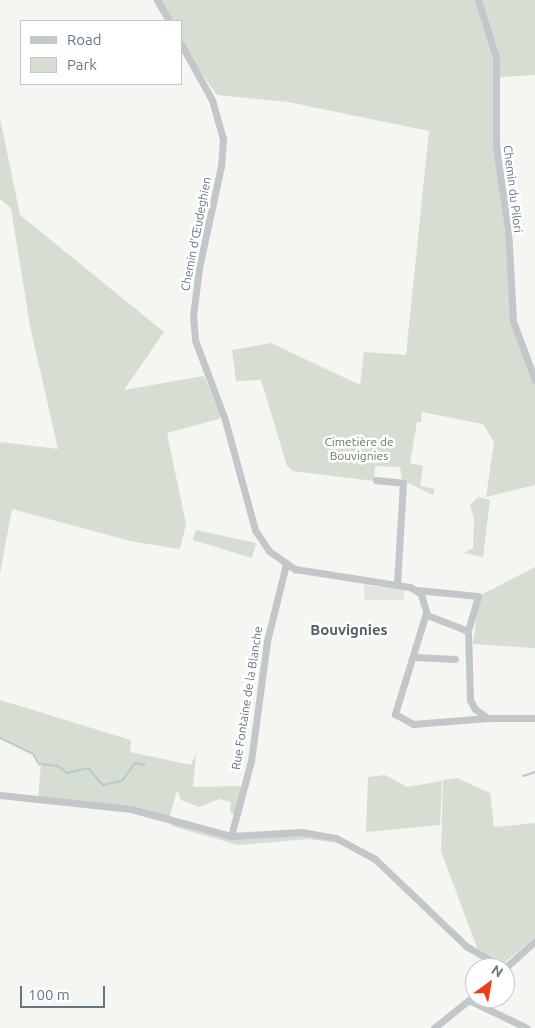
<!DOCTYPE html>
<meta charset="utf-8">
<style>
body{margin:0}
#map{position:relative;width:535px;height:1028px;overflow:hidden;background:#f5f5f1;font-family:Ubuntu,sans-serif}
div>[style]{position:absolute}
.built>*{inset:0;background:#e3e4e2}
.green>*{inset:0;background:#d6ddd2}
.stream>*{height:2px;margin:-1px;padding:0 1px;transform-origin:1px;border-radius:1px;background:#bbc8cc}
.minor>*{height:7px;margin:-3.5px;padding:0 3.5px;transform-origin:3.5px;border-radius:3.5px;background:#c2c7c9}
span{translate:-50% -50%;white-space:nowrap;text-align:center;line-height:1.15;-webkit-text-stroke:5px #fff;paint-order:stroke}
.street-label{font-size:12px;color:#627784}
.park-label{font-size:12px;color:#687b61}
.quarter-label{font-size:15px;color:#515f69;font-weight:700}
.legend{position:absolute;left:20px;top:20px;width:162px;height:65px;box-sizing:border-box;background:#fff;border:1px solid #c0c9ce;margin:0;padding:6px 9px;list-style:none;font-size:15px;color:#627784}
.legend li{display:flex;align-items:center;gap:10px;height:25px}
.legend b{width:25px;border:1px solid #c0c9ce}
.north{position:absolute;left:465px;top:958px;width:50px;height:50px;box-sizing:border-box;background:#fff;border:1px solid #c0c9ce;border-radius:50%;rotate:32deg;font-size:14px;font-weight:700;line-height:20px;text-align:center;color:#627784}
.north::after{content:'';display:block;margin:auto;width:18px;height:22px;background:#ee3e19;clip-path:polygon(50% 0,100% 100%,50% 72%,0 100%)}
.scale{position:absolute;left:20px;top:986px;width:85px;height:22px;box-sizing:border-box;border:2px solid #627784;border-top:0;padding-left:6px;font-size:15px;line-height:18px;white-space:nowrap;color:#627784;-webkit-text-stroke:4px #fff;paint-order:stroke}
</style>
<div id="map">
<div class="built">
<div style="clip-path:polygon(364px 585px,404px 590px,404px 600px,365px 600px)"></div>
</div>
<div class="green">
<div style="clip-path:polygon(157px 0,478px 0,493px 45px,512px 307px,535px 380px,535px 485px,486px 497px,494px 442px,483px 424px,422px 412px,421px 422px,417px 422px,410px 463px,423px 466px,420px 486px,435px 489px,433px 495px,402px 480px,400px 467px,375px 466px,374px 481px,293px 471px,287px 466px,261px 380px,236px 381px,232px 350px,271px 343px,360px 385px,364px 352px,406px 355px,429px 131px,288px 102px,217px 95px,181px 44px,181px 21px,169px 21px)"></div>
<div style="clip-path:polygon(480px 0,535px 0,535px 75px,499px 77px,494px 39px)"></div>
<div style="clip-path:polygon(0 118px,20px 215px,164px 332px,124px 390px,204px 376px,220px 415px,219px 419px,167px 433px,186px 524px,180px 549px,130px 541px,12px 509px,0 574px,0 442px,58px 449px,30px 326px,11px 208px,0 199px)"></div>
<div style="clip-path:polygon(478px 497px,490px 500px,483px 557px,464px 553px,473px 548px,474px 518px,470px 505px)"></div>
<div style="clip-path:polygon(196px 530px,256px 543px,252px 558px,193px 540px)"></div>
<div style="clip-path:polygon(535px 567px,535px 648px,473px 644px,479px 596px)"></div>
<div style="clip-path:polygon(0 700px,131px 740px,130px 752px,191px 765px,196px 753px,193px 787px,242px 786px,235px 815px,230px 812px,231px 802px,219px 799px,199px 807px,181px 800px,177px 790px,169px 819px,143px 812px,38px 799px,41px 764px,33px 754px,0 738px)"></div>
<div style="clip-path:polygon(385px 775px,407px 787px,442px 781px,440px 825px,366px 832px,368px 777px)"></div>
<div style="clip-path:polygon(457px 778px,490px 793px,494px 827px,535px 823px,535px 937px,503px 964px,479px 953px,441px 851px,443px 780px)"></div>
<div style="clip-path:polygon(170px 821px,229px 838px,300px 834px,343px 844px,309px 839px,238px 845px,172px 826px)"></div>
</div>
<div class="stream">
<div style="left:0;top:738px;width:37px;rotate:26deg"></div>
<div style="left:33px;top:754px;width:12px;rotate:59deg"></div>
<div style="left:39px;top:764px;width:19px;rotate:6deg"></div>
<div style="left:58px;top:766px;width:11px;rotate:38deg"></div>
<div style="left:67px;top:773px;width:22px;rotate:-13deg"></div>
<div style="left:88px;top:768px;width:23px;rotate:49deg"></div>
<div style="left:103px;top:785px;width:19px;rotate:-12deg"></div>
<div style="left:122px;top:781px;width:22px;rotate:-54deg"></div>
<div style="left:135px;top:763px;width:10px;rotate:11deg"></div>
<div style="left:523px;top:776px;width:13px;rotate:-18deg"></div>
</div>
<div class="minor">
<div style="left:157px;top:0;width:24px;rotate:60deg"></div>
<div style="left:478px;top:0;width:60px;rotate:72.5deg"></div>
<div style="left:496px;top:57px;width:90px;rotate:90deg"></div>
<div style="left:496px;top:147px;width:82px;rotate:81.6deg"></div>
<div style="left:508px;top:228px;width:93px;rotate:86.9deg"></div>
<div style="left:513px;top:321px;width:63px;rotate:69.6deg"></div>
<div style="left:181px;top:44px;width:64px;rotate:61deg"></div>
<div style="left:212px;top:100px;width:41px;rotate:74.2deg"></div>
<div style="left:223px;top:139px;width:27px;rotate:94deg"></div>
<div style="left:221px;top:166px;width:104px;rotate:102.2deg"></div>
<div style="left:199px;top:268px;width:48px;rotate:97.1deg"></div>
<div style="left:193px;top:316px;width:24px;rotate:85deg"></div>
<div style="left:195px;top:340px;width:85px;rotate:69.4deg"></div>
<div style="left:225px;top:420px;width:114px;rotate:74.7deg"></div>
<div style="left:255px;top:530px;width:25px;rotate:56deg"></div>
<div style="left:269px;top:551px;width:32px;rotate:35deg"></div>
<div style="left:295px;top:569px;width:116px;rotate:8.9deg"></div>
<div style="left:410px;top:587px;width:13px;rotate:32deg"></div>
<div style="left:421px;top:594px;width:22px;rotate:74deg"></div>
<div style="left:427px;top:615px;width:44px;rotate:21.3deg"></div>
<div style="left:376px;top:480px;width:27px;rotate:6deg"></div>
<div style="left:403px;top:483px;width:102px;rotate:93.4deg"></div>
<div style="left:417px;top:590px;width:61px;rotate:5.6deg"></div>
<div style="left:478px;top:596px;width:36px;rotate:106deg"></div>
<div style="left:426px;top:613px;width:106px;rotate:107.1deg"></div>
<div style="left:395px;top:714px;width:21px;rotate:29deg"></div>
<div style="left:413px;top:724px;width:75px;rotate:-4.6deg"></div>
<div style="left:468px;top:631px;width:69px;rotate:88.3deg"></div>
<div style="left:470px;top:700px;width:10px;rotate:61deg"></div>
<div style="left:475px;top:709px;width:16px;rotate:35deg"></div>
<div style="left:488px;top:718px;width:47px"></div>
<div style="left:415px;top:657px;width:40px;rotate:2.9deg"></div>
<div style="left:0;top:795px;width:132px;rotate:6.1deg"></div>
<div style="left:131px;top:809px;width:104px;rotate:15.1deg"></div>
<div style="left:231px;top:836px;width:71px;rotate:-3.2deg"></div>
<div style="left:302px;top:832px;width:35px;rotate:10deg"></div>
<div style="left:336px;top:838px;width:44px;rotate:28.3deg"></div>
<div style="left:375px;top:859px;width:126px;rotate:43.7deg"></div>
<div style="left:466px;top:946px;width:43px;rotate:30.7deg"></div>
<div style="left:231px;top:836px;width:78px;rotate:-75.1deg"></div>
<div style="left:251px;top:761px;width:121px;rotate:-82.4deg"></div>
<div style="left:267px;top:641px;width:79px;rotate:-76.1deg"></div>
<div style="left:505px;top:968px;width:40px;rotate:-42deg"></div>
<div style="left:469px;top:1000px;width:64px;rotate:25.8deg"></div>
<div style="left:434px;top:1028px;width:53px;rotate:-38.8deg"></div>
</div>
<div class="street-label">
<span style="left:513px;top:189px;rotate:83deg">Chemin du Pilori</span>
<span style="left:196px;top:234px;rotate:-79deg">Chemin d'Œudeghien</span>
<span style="left:247px;top:698px;rotate:-81deg">Rue Fontaine de la Blanche</span>
</div>
<div class="park-label">
<span style="left:359px;top:449px">Cimetière de<br>Bouvignies</span>
</div>
<div class="quarter-label">
<span style="left:349px;top:630px">Bouvignies</span>
</div>
<ul class="legend">
<li><b style="height:6px;background:#c2c7c9"></b>Road</li>
<li><b style="height:14px;background:#d6ddd2"></b>Park</li>
</ul>
<div class="north">N</div>
<div class="scale">100 m</div>
</div>
